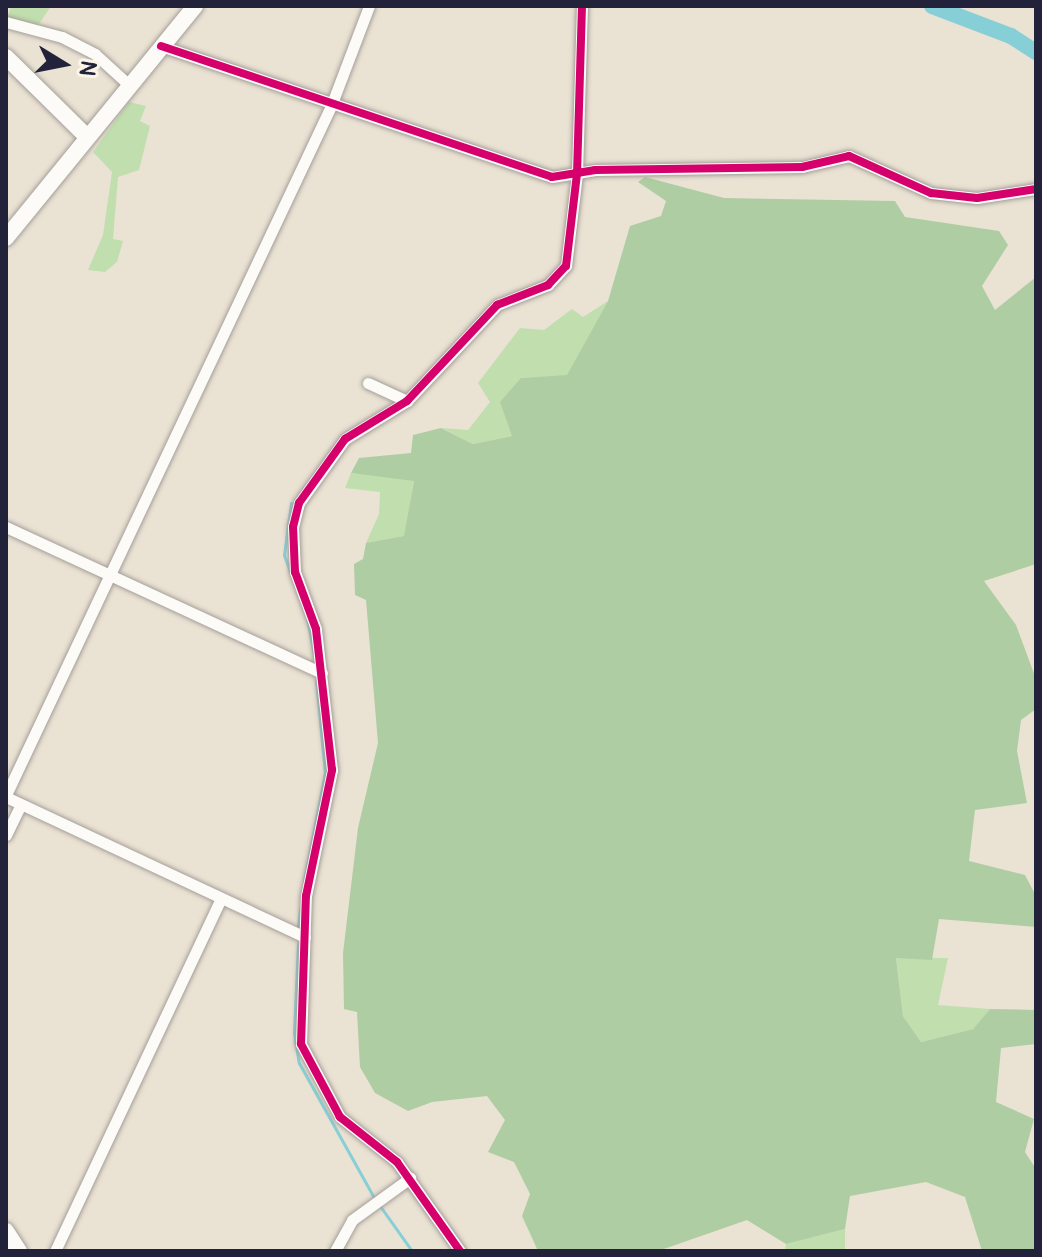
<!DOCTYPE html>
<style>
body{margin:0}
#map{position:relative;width:1042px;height:1257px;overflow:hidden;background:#eae2d3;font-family:Pangolin,sans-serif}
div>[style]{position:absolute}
.green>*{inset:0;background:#c1dfae}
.forest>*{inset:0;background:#afcda2}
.stream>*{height:3px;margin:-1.5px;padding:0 1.5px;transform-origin:1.5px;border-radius:1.5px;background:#87cfd6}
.river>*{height:16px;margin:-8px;padding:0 8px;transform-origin:8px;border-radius:8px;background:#87cfd6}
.roads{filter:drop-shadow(0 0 2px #a49f9a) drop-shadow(0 0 2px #a49f9a)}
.minor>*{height:11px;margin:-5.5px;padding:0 5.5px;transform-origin:5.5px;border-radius:5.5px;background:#fcfbf8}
.secondary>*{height:16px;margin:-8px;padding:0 8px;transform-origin:8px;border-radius:8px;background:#fcfbf8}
.primary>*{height:16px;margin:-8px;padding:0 8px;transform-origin:8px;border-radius:8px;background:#fcfbf8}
.cycleway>*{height:8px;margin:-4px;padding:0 4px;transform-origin:4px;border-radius:4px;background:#d6006c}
span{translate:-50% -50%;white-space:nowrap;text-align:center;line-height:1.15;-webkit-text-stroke:7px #fcf5e5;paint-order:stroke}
.frame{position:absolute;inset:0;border:8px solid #22223b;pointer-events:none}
.north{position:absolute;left:24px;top:24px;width:80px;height:80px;-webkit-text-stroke:6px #fcf5e5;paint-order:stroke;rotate:100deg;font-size:22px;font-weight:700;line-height:32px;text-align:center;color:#22223b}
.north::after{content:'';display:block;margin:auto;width:28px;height:36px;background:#22223b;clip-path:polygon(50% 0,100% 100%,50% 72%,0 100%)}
</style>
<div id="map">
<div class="green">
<div style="clip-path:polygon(11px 6px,51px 6px,37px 27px,7px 20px)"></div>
<div style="clip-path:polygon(129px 102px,146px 106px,140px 121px,150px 126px,139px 170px,118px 177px,113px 239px,123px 241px,117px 262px,105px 272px,88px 270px,103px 235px,112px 172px,93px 152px)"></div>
<div style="clip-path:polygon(608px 301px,567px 376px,521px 378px,513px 436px,473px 444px,442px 428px,468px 430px,490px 402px,478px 383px,520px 328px,544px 330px,572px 309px,583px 317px)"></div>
<div style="clip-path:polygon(351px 473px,414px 480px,405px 536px,366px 543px,379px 514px,380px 492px,345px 488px)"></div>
<div style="clip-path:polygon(896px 958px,948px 958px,938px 1005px,990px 1009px,973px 1029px,921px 1042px,903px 1016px)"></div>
<div style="clip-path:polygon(845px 1229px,845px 1251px,785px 1251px,786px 1244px)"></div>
</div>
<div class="forest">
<div style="clip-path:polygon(645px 177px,724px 198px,895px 201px,905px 217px,999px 231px,1008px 245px,982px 286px,995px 310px,1036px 277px,1036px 564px,984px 581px,1016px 625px,1036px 679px,1036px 709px,1021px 720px,1017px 751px,1027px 803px,975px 810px,969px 861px,1025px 875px,1036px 896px,1036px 927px,939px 919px,932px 960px,896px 958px,903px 1016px,921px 1042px,973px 1029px,990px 1009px,1036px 1010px,1036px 1044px,1001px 1048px,996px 1102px,1034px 1119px,1025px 1152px,1036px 1169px,1036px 1251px,982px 1251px,965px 1197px,926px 1182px,850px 1196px,845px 1229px,786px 1244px,747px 1220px,658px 1251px,538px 1251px,522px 1216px,530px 1194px,514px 1162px,488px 1152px,505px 1120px,487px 1096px,432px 1102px,408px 1111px,375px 1093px,360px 1067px,357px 1012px,344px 1009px,343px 953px,358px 828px,378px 743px,366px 600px,355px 595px,354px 564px,363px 559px,366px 543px,404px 536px,414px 481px,351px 473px,359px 458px,411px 453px,413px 435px,441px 428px,473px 444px,512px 436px,500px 402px,521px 378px,567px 375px,608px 301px,630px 226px,661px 216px,666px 201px,638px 182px)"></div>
</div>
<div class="stream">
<div style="left:291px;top:503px;width:52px;rotate:97.7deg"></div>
<div style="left:284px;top:555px;width:20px;rotate:70deg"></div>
<div style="left:307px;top:619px;width:36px;rotate:79deg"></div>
<div style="left:304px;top:881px;width:110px;rotate:-79deg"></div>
<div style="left:325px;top:773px;width:93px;rotate:-95.5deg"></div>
<div style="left:298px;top:926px;width:17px;rotate:-83deg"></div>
<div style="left:298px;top:944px;width:89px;rotate:92.6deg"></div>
<div style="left:294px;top:1033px;width:30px;rotate:81deg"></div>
<div style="left:299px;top:1063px;width:152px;rotate:60.9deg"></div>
<div style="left:380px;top:1206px;width:55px;rotate:54.6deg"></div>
</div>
<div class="river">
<div style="left:932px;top:6px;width:85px;rotate:20.8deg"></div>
<div style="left:1011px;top:36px;width:30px;rotate:33deg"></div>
</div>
<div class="roads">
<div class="minor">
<div style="left:6px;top:22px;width:58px;rotate:15deg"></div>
<div style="left:62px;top:37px;width:37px;rotate:27deg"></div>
<div style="left:95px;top:54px;width:45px;rotate:42.3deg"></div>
<div style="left:161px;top:46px;width:412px;rotate:18.5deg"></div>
<div style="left:552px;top:177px;width:44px;rotate:-9.2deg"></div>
<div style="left:595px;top:170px;width:207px;rotate:-0.8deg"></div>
<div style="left:802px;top:167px;width:48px;rotate:-13.2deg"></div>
<div style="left:849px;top:156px;width:90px;rotate:24.3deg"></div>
<div style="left:931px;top:193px;width:46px;rotate:6.2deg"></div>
<div style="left:977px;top:198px;width:60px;rotate:-8.7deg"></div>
<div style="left:368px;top:383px;width:43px;rotate:24.8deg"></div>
<div style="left:6px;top:527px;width:348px;rotate:24.8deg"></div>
<div style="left:6px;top:795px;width:762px;rotate:-64.75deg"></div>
<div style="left:331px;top:106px;width:107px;rotate:-69.2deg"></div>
<div style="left:6px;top:797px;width:330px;rotate:25.1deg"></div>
<div style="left:6px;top:835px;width:34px;rotate:-64deg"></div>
<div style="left:55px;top:1251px;width:389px;rotate:-64.8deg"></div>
<div style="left:335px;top:1251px;width:35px;rotate:-61deg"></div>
<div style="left:352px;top:1220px;width:72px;rotate:-35.9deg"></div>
<div style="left:460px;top:1251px;width:109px;rotate:-125.3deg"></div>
<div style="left:397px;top:1162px;width:73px;rotate:-141.7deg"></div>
<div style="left:340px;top:1117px;width:83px;rotate:-118.1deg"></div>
<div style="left:301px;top:1044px;width:148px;rotate:-88.1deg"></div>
<div style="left:306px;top:896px;width:129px;rotate:-78.3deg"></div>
<div style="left:332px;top:770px;width:142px;rotate:-96.5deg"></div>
<div style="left:316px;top:629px;width:61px;rotate:-110.2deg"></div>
<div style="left:295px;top:572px;width:45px;rotate:-92.5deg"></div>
<div style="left:293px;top:527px;width:25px;rotate:-76deg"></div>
<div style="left:299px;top:503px;width:79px;rotate:-54.3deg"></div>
<div style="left:345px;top:439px;width:73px;rotate:-31.5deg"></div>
<div style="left:407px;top:401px;width:132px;rotate:-46.8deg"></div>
<div style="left:497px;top:305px;width:55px;rotate:-21.4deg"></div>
<div style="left:548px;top:285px;width:26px;rotate:-47deg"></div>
<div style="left:566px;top:266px;width:93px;rotate:-83.2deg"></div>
<div style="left:577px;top:174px;width:168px;rotate:-88.3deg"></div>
</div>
<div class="secondary">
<div style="left:6px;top:57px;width:114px;rotate:44.6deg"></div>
</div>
<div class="primary">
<div style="left:6px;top:238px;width:299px;rotate:-50.8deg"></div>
<div style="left:6px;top:1231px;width:24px;rotate:57deg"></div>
</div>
</div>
<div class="cycleway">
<div style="left:161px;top:46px;width:412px;rotate:18.5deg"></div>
<div style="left:552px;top:177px;width:44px;rotate:-9.2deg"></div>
<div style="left:595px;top:170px;width:207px;rotate:-0.8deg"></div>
<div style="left:802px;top:167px;width:48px;rotate:-13.2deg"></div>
<div style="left:849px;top:156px;width:90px;rotate:24.3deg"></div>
<div style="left:931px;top:193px;width:46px;rotate:6.2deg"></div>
<div style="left:977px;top:198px;width:60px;rotate:-8.7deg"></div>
<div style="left:460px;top:1251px;width:109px;rotate:-125.3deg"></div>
<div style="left:397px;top:1162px;width:73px;rotate:-141.7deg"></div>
<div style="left:340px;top:1117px;width:83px;rotate:-118.1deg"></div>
<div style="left:301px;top:1044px;width:148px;rotate:-88.1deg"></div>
<div style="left:306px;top:896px;width:129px;rotate:-78.3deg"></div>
<div style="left:332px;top:770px;width:142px;rotate:-96.5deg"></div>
<div style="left:316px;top:629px;width:61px;rotate:-110.2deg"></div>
<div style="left:295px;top:572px;width:45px;rotate:-92.5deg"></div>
<div style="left:293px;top:527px;width:25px;rotate:-76deg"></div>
<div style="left:299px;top:503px;width:79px;rotate:-54.3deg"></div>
<div style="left:345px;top:439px;width:73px;rotate:-31.5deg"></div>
<div style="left:407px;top:401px;width:132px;rotate:-46.8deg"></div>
<div style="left:497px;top:305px;width:55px;rotate:-21.4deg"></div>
<div style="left:548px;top:285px;width:26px;rotate:-47deg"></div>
<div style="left:566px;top:266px;width:93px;rotate:-83.2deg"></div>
<div style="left:577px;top:174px;width:168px;rotate:-88.3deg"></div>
</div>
<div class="frame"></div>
<div class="north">N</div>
</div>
